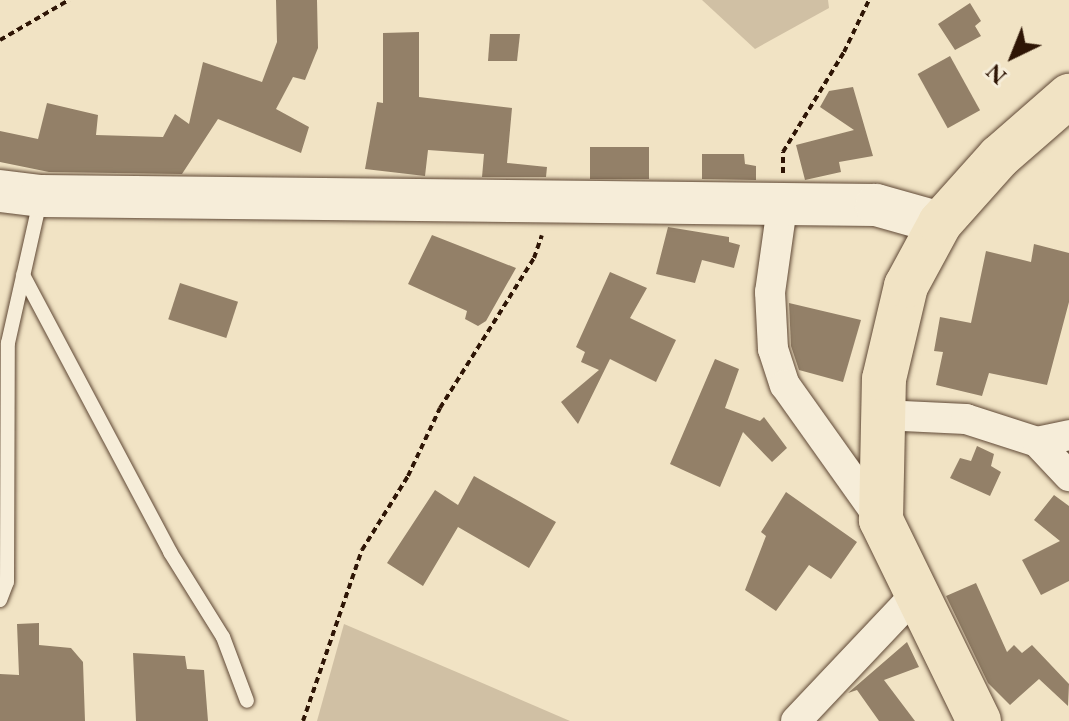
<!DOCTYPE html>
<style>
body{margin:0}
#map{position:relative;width:1069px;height:721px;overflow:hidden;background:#f1e3c4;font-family:"EB Garamond",serif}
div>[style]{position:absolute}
.green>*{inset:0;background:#d0c0a4}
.building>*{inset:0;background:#938068;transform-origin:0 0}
.path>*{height:4px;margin-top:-2px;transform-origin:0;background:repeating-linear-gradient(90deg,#2e1505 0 6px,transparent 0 10px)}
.roads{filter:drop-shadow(0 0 2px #5f4835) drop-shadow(0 0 2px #5f4835)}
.lane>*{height:14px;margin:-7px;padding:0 7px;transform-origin:7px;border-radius:7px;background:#f6edd9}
.street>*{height:30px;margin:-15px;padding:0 15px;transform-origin:15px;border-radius:15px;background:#f6edd9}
.secondary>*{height:42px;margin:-21px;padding:0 21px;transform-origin:21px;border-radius:21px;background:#f6edd9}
.primary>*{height:44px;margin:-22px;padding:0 22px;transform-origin:22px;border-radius:22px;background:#f1e3c4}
span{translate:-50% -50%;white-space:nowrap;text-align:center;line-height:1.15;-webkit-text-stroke:8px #f6edd9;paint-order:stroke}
.north{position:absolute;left:973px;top:16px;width:80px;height:80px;-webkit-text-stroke:6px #f6edd9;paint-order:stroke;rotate:223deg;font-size:22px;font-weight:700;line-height:32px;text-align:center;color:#2e1505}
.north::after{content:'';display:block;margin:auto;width:28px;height:36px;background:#2e1505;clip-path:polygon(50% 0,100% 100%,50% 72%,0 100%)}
</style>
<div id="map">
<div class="green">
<div style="clip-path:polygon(702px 0,828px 0,829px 8px,755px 49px)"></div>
<div style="clip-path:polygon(344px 624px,473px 679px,570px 721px,317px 721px)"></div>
</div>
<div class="building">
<div style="clip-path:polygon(276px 0,317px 0,318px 48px,305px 80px,293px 77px,276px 109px,309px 127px,301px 153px,218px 119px,182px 174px,49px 172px,0 162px,0 131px,38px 139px,47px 103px,98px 115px,96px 135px,163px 137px,175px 114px,189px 124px,203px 62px,262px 82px,277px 42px)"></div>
<div style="clip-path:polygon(970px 3px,981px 21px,975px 26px,981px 36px,955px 50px,938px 24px)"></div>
<div style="clip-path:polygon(419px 32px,419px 97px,512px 108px,507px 163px,547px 167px,546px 177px,482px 177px,484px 154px,428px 150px,425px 176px,365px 169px,377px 102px,383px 103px,383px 33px)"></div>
<div style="clip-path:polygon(490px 34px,520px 34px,517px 61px,488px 61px)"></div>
<div style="left:950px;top:56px;width:62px;height:37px;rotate:61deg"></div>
<div style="clip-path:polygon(853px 87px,873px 156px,839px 162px,841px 172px,805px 180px,796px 145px,854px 130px,820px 107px,829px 91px)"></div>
<div style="left:649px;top:147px;width:32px;height:59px;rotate:90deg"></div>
<div style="clip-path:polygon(702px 154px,744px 154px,745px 164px,756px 166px,756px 180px,702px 179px)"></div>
<div style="clip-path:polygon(668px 227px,729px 237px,729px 242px,740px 245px,734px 268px,702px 260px,695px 283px,656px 274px)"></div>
<div style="clip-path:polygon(432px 235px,516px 268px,486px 321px,478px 326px,465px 319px,467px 311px,408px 284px)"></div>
<div style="clip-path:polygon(1034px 244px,1069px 253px,1069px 302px,1047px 385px,989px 373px,982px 396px,936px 385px,943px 352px,934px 351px,940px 317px,971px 323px,986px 251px,1031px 262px)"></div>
<div style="clip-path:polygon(610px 272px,647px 288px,630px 318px,676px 340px,656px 382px,610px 359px,578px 424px,561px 402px,599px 370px,581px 362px,585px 352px,576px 347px)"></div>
<div style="left:180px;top:283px;width:61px;height:38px;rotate:18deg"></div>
<div style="clip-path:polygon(789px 303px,861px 320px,843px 382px,799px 370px,791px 346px)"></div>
<div style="clip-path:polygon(715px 359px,739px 369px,725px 408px,760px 421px,764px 417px,787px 448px,772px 462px,743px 432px,720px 487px,670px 464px)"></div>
<div style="clip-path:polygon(977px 446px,994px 454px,991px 466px,1001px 472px,990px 496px,950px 478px,960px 458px,971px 461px)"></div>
<div style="clip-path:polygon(474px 476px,556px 522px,529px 568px,458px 527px,423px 586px,387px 563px,435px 490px,458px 505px)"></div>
<div style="clip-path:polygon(786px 492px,857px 542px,831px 579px,809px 565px,776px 611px,745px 590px,766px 536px,761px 532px)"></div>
<div style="clip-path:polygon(1054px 495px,1069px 506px,1069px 581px,1041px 595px,1022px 560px,1060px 541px,1034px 520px)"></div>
<div style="clip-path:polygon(976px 583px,1007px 652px,1014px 645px,1022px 653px,1032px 645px,1069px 684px,1068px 706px,1039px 679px,1010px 705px,988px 683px,946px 596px)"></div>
<div style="clip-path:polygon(39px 623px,39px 645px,71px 648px,83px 662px,85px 721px,0 721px,0 674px,19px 675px,17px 624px)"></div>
<div style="clip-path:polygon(907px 642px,919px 667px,884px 680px,915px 721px,879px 721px,857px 690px,848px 693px)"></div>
<div style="clip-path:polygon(133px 653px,185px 656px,187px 669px,204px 670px,208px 721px,136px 721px)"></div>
</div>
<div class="path">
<div style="left:0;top:40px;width:80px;rotate:-30.1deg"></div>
<div style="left:783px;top:173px;width:21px;rotate:-90deg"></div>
<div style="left:783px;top:152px;width:117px;rotate:-58.6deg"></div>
<div style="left:844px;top:52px;width:58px;rotate:-64.3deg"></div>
<div style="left:303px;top:721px;width:181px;rotate:-71deg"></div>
<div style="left:362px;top:550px;width:87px;rotate:-58.1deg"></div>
<div style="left:408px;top:476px;width:75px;rotate:-64.8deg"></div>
<div style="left:440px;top:408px;width:177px;rotate:-57.9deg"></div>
<div style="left:534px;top:258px;width:24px;rotate:-71deg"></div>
</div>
<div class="roads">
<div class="lane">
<div style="left:23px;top:275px;width:314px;rotate:62deg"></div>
<div style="left:170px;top:552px;width:100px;rotate:58.1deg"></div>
<div style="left:223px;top:637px;width:68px;rotate:69.4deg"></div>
<div style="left:0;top:600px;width:19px;rotate:-69deg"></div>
<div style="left:7px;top:582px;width:239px;rotate:-89.8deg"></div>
<div style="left:8px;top:343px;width:146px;rotate:-77.3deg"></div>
</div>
<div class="street">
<div style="left:782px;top:207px;width:86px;rotate:98deg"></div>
<div style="left:770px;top:292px;width:57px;rotate:87deg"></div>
<div style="left:773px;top:349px;width:38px;rotate:72deg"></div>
<div style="left:785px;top:385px;width:166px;rotate:54.6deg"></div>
<div style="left:882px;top:415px;width:84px;rotate:2.7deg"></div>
<div style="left:966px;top:419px;width:75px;rotate:17.9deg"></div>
<div style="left:1037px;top:442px;width:33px;rotate:-12deg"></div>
<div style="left:1037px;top:442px;width:47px;rotate:46.7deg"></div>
<div style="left:796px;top:721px;width:173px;rotate:-46.6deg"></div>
</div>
<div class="secondary">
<div style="left:0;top:191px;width:41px;rotate:7deg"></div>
<div style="left:41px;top:196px;width:835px;rotate:0.62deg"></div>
<div style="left:876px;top:205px;width:66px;rotate:15.7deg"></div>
</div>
<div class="primary">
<div style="left:979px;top:721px;width:224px;rotate:-116deg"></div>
<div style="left:881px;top:520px;width:141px;rotate:-88.8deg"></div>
<div style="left:884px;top:379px;width:96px;rotate:-76.7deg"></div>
<div style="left:906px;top:286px;width:72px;rotate:-61.6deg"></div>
<div style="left:940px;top:223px;width:89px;rotate:-48.2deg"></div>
<div style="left:999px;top:157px;width:93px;rotate:-41.1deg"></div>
</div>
</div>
<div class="north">N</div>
</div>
